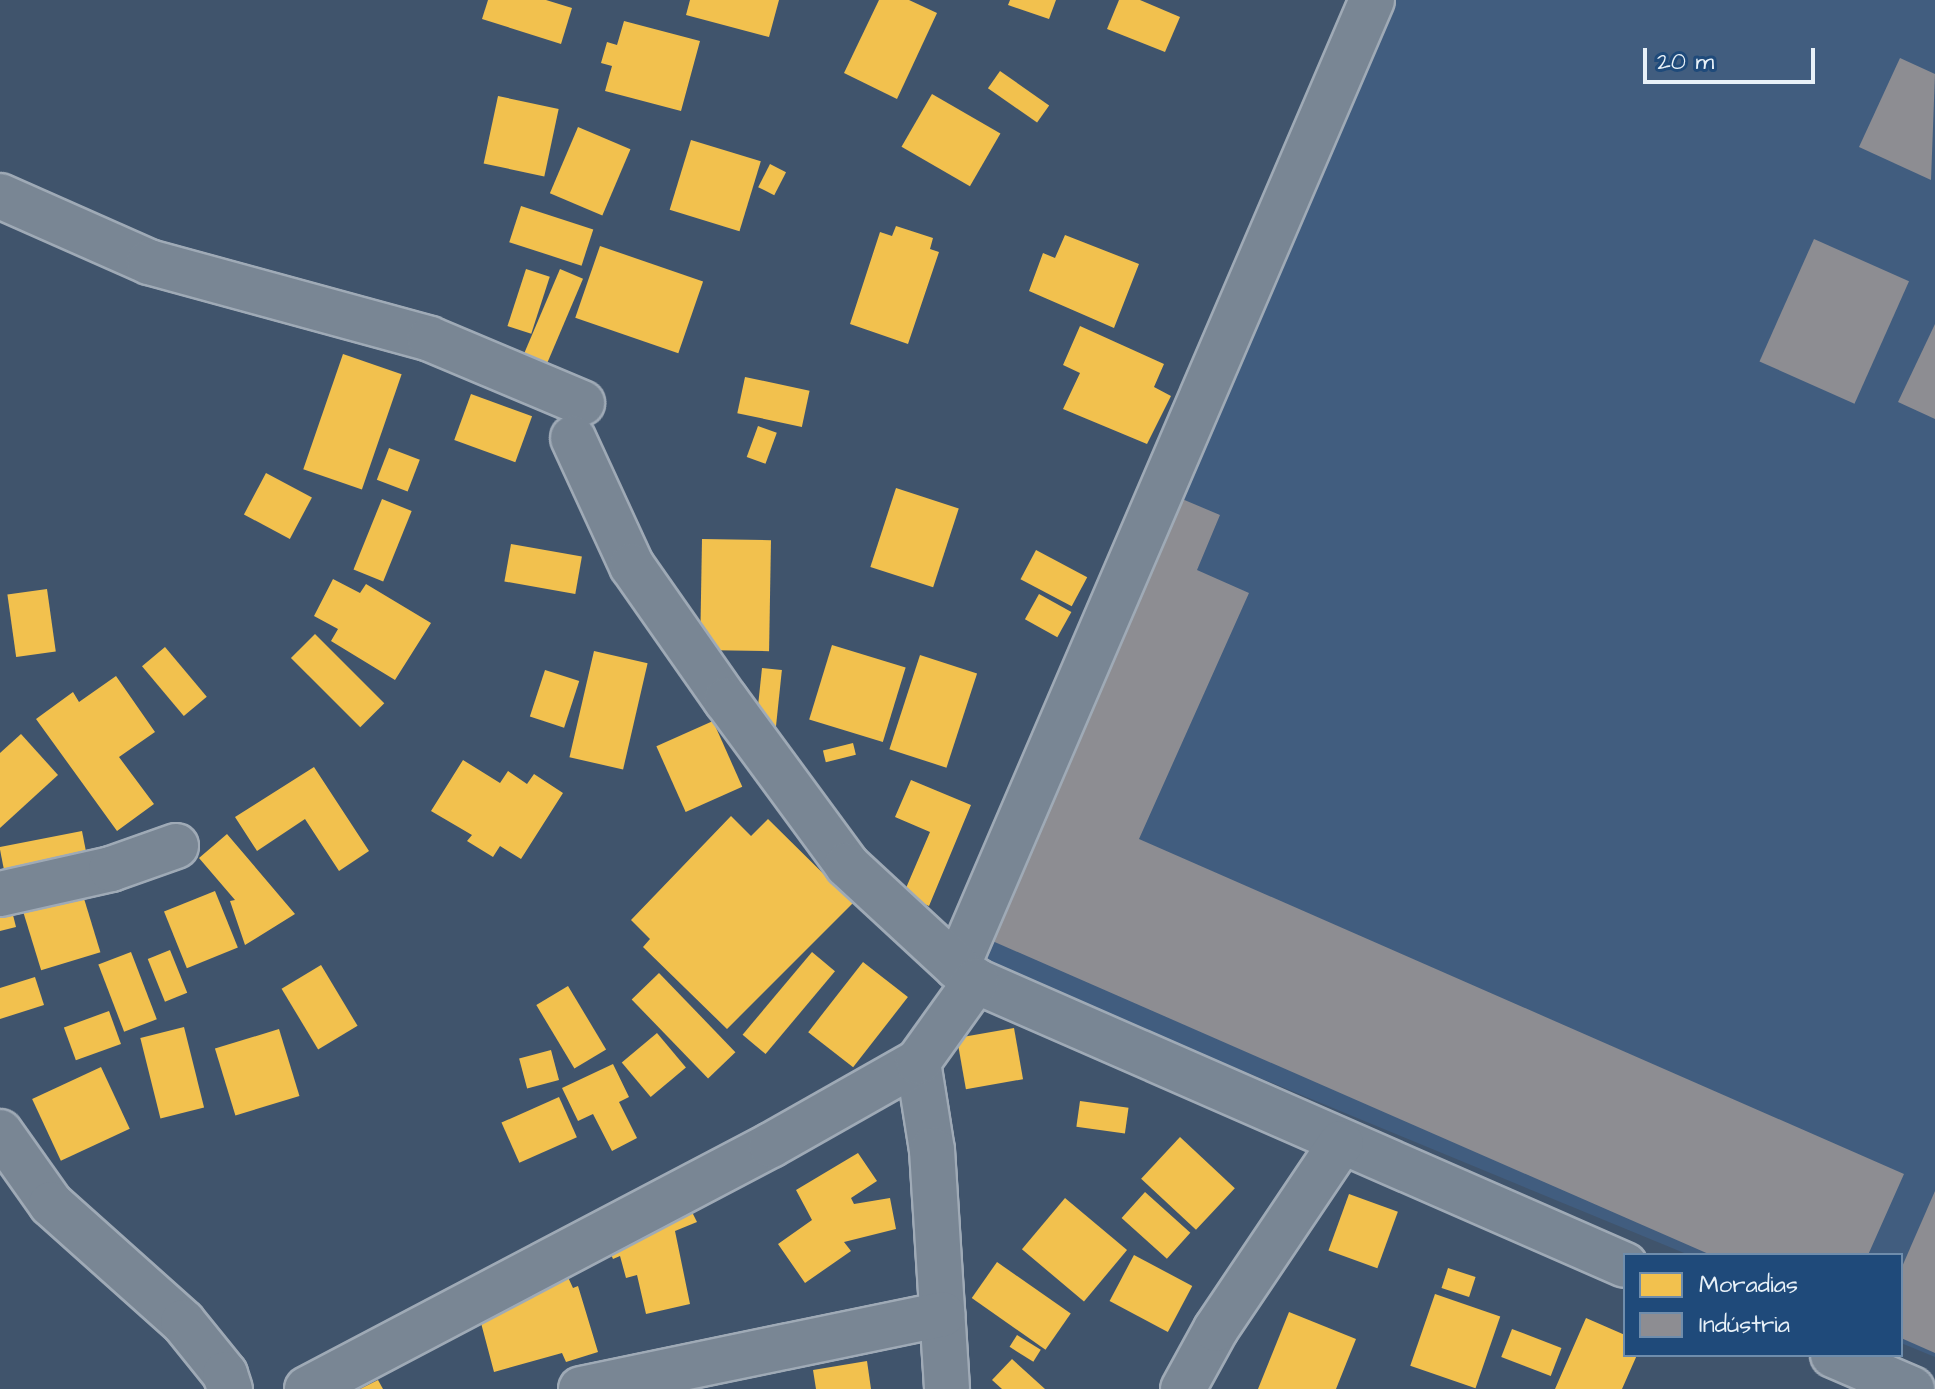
<!DOCTYPE html>
<meta charset="utf-8">
<style>
body{margin:0}
#map{position:relative;width:1935px;height:1389px;overflow:hidden;background:#40546c;font-family:"Architects Daughter",sans-serif}
div>[style]{position:absolute}
.built>*{inset:0;background:#415d7f}
.homes>*{inset:0;background:#f2c14e;transform-origin:0 0}
.industry>*{inset:0;background:#8d8d92;transform-origin:0 0}
.roads{filter:drop-shadow(2px 0 #9faab6) drop-shadow(-2px 0 #9faab6) drop-shadow(0 2px #9faab6) drop-shadow(0 -2px #9faab6)}
.minor>*{height:44px;margin:-22px;padding:0 22px;transform-origin:22px;border-radius:22px;background:#798694}
span{translate:-50% -50%;white-space:nowrap;text-align:center;line-height:1.15;-webkit-text-stroke:8px #1f4a7a;paint-order:stroke}
.legend{position:absolute;left:1623px;top:1253px;width:280px;height:104px;box-sizing:border-box;background:#1f4a7a;border:2px solid #6f8dac;margin:0;padding:10px 14px;list-style:none;font-size:24px;color:#e8f1f8}
.legend li{display:flex;align-items:center;gap:16px;height:40px}
.legend b{width:40px;border:2px solid #6f8dac}
.scale{position:absolute;left:1643px;top:48px;width:172px;height:36px;box-sizing:border-box;border:4px solid #e8f1f8;border-top:0;padding-left:10px;font-size:24px;line-height:28px;white-space:nowrap;color:#e8f1f8;-webkit-text-stroke:6px #1f4a7a;paint-order:stroke}
</style>
<div id="map">
<div class="built">
<div style="clip-path:polygon(1361px 0,1935px 0,1935px 1357px,1901px 1343px,1901px 1255px,1689px 1255px,945px 948px)"></div>
</div>
<div class="homes">
<div style="clip-path:polygon(488px 0,546px 0,572px 8px,561px 44px,482px 19px)"></div>
<div style="clip-path:polygon(690px 0,779px 0,769px 37px,686px 15px)"></div>
<div style="clip-path:polygon(879px 0,909px 0,937px 13px,897px 99px,844px 73px)"></div>
<div style="clip-path:polygon(1010px 0,1056px 0,1049px 19px,1008px 5px)"></div>
<div style="clip-path:polygon(1119px 0,1140px 0,1180px 17px,1165px 52px,1107px 29px)"></div>
<div style="clip-path:polygon(624px 21px,700px 41px,681px 111px,605px 91px,612px 66px,601px 63px,607px 42px,617px 45px)"></div>
<div style="left:1000px;top:71px;width:60px;height:21px;rotate:35deg"></div>
<div style="left:932px;top:94px;width:79px;height:61px;rotate:30deg"></div>
<div style="left:498px;top:96px;width:62px;height:69px;rotate:12deg"></div>
<div style="left:578px;top:127px;width:57px;height:72px;rotate:23deg"></div>
<div style="left:691px;top:140px;width:73px;height:73px;rotate:17deg"></div>
<div style="left:770px;top:164px;width:18px;height:26px;rotate:27deg"></div>
<div style="left:521px;top:206px;width:76px;height:38px;rotate:18deg"></div>
<div style="clip-path:polygon(896px 226px,933px 238px,930px 249px,939px 252px,908px 344px,850px 324px,880px 232px,892px 236px)"></div>
<div style="clip-path:polygon(1065px 235px,1139px 264px,1114px 328px,1029px 291px,1043px 253px,1055px 258px)"></div>
<div style="left:600px;top:246px;width:109px;height:76px;rotate:19deg"></div>
<div style="left:526px;top:269px;width:25px;height:60px;rotate:18deg"></div>
<div style="left:560px;top:269px;width:25px;height:100px;rotate:23deg"></div>
<div style="clip-path:polygon(1080px 326px,1164px 364px,1154px 387px,1171px 396px,1147px 444px,1063px 409px,1080px 373px,1063px 365px)"></div>
<div style="left:343px;top:354px;width:62px;height:122px;rotate:19deg"></div>
<div style="left:745px;top:377px;width:66px;height:37px;rotate:12deg"></div>
<div style="left:471px;top:394px;width:65px;height:49px;rotate:20deg"></div>
<div style="left:758px;top:426px;width:20px;height:33px;rotate:20deg"></div>
<div style="left:389px;top:448px;width:33px;height:34px;rotate:21deg"></div>
<div style="left:266px;top:473px;width:52px;height:47px;rotate:28deg"></div>
<div style="left:896px;top:488px;width:66px;height:83px;rotate:18deg"></div>
<div style="left:382px;top:499px;width:32px;height:76px;rotate:22deg"></div>
<div style="left:702px;top:539px;width:69px;height:111px;rotate:1deg"></div>
<div style="left:511px;top:544px;width:72px;height:38px;rotate:10deg"></div>
<div style="left:1036px;top:550px;width:58px;height:33px;rotate:28deg"></div>
<div style="clip-path:polygon(333px 579px,360px 593px,366px 584px,431px 623px,395px 680px,331px 641px,338px 629px,314px 616px)"></div>
<div style="left:47px;top:589px;width:63px;height:40px;rotate:82deg"></div>
<div style="left:1039px;top:594px;width:37px;height:29px;rotate:29deg"></div>
<div style="left:315px;top:634px;width:98px;height:34px;rotate:45deg"></div>
<div style="left:832px;top:645px;width:77px;height:78px;rotate:17deg"></div>
<div style="left:165px;top:647px;width:65px;height:30px;rotate:50deg"></div>
<div style="left:594px;top:651px;width:55px;height:109px;rotate:13deg"></div>
<div style="left:920px;top:655px;width:60px;height:99px;rotate:18deg"></div>
<div style="left:762px;top:668px;width:20px;height:61px;rotate:6deg"></div>
<div style="left:545px;top:670px;width:36px;height:49px;rotate:18deg"></div>
<div style="clip-path:polygon(116px 676px,155px 732px,119px 757px,154px 804px,117px 831px,36px 719px,73px 692px,79px 702px)"></div>
<div style="left:713px;top:721px;width:72px;height:62px;rotate:66deg"></div>
<div style="clip-path:polygon(21px 734px,58px 775px,0 828px,0 753px)"></div>
<div style="left:853px;top:743px;width:12px;height:31px;rotate:76deg"></div>
<div style="clip-path:polygon(463px 760px,500px 783px,508px 771px,527px 784px,534px 774px,563px 793px,521px 859px,500px 846px,493px 857px,467px 841px,472px 835px,431px 811px)"></div>
<div style="clip-path:polygon(314px 767px,369px 851px,339px 871px,305px 819px,257px 851px,235px 817px)"></div>
<div style="clip-path:polygon(911px 780px,971px 805px,929px 906px,903px 895px,930px 832px,895px 817px)"></div>
<div style="clip-path:polygon(731px 816px,751px 836px,768px 819px,853px 903px,727px 1029px,643px 947px,650px 939px,631px 920px)"></div>
<div style="left:82px;top:831px;width:37px;height:84px;rotate:79deg"></div>
<div style="clip-path:polygon(227px 834px,295px 914px,245px 945px,230px 901px,235px 900px,199px 858px)"></div>
<div style="left:215px;top:891px;width:61px;height:55px;rotate:68deg"></div>
<div style="left:82px;top:892px;width:63px;height:62px;rotate:73deg"></div>
<div style="clip-path:polygon(9px 899px,16px 927px,0 931px,0 901px)"></div>
<div style="left:170px;top:950px;width:46px;height:24px;rotate:68deg"></div>
<div style="left:131px;top:952px;width:72px;height:35px;rotate:69deg"></div>
<div style="left:812px;top:952px;width:30px;height:108px;rotate:40deg"></div>
<div style="left:863px;top:962px;width:57px;height:89px;rotate:38deg"></div>
<div style="left:321px;top:965px;width:71px;height:46px;rotate:59deg"></div>
<div style="left:659px;top:973px;width:110px;height:38px;rotate:46deg"></div>
<div style="clip-path:polygon(35px 977px,44px 1005px,0 1019px,0 988px)"></div>
<div style="left:568px;top:986px;width:74px;height:37px;rotate:59deg"></div>
<div style="left:109px;top:1011px;width:35px;height:48px;rotate:70deg"></div>
<div style="left:184px;top:1027px;width:83px;height:45px;rotate:76deg"></div>
<div style="left:1014px;top:1028px;width:52px;height:58px;rotate:80deg"></div>
<div style="left:279px;top:1029px;width:70px;height:67px;rotate:73deg"></div>
<div style="left:657px;top:1033px;width:45px;height:46px;rotate:50deg"></div>
<div style="left:551px;top:1050px;width:31px;height:33px;rotate:75deg"></div>
<div style="clip-path:polygon(613px 1064px,629px 1097px,619px 1102px,637px 1138px,612px 1151px,593px 1114px,578px 1121px,562px 1088px)"></div>
<div style="left:101px;top:1067px;width:68px;height:76px;rotate:65deg"></div>
<div style="left:559px;top:1097px;width:44px;height:63px;rotate:66deg"></div>
<div style="left:1080px;top:1101px;width:49px;height:26px;rotate:8deg"></div>
<div style="left:1180px;top:1137px;width:75px;height:57px;rotate:43deg"></div>
<div style="clip-path:polygon(858px 1153px,877px 1181px,851px 1198px,854px 1204px,890px 1198px,896px 1229px,844px 1242px,851px 1251px,805px 1283px,778px 1244px,812px 1220px,796px 1190px)"></div>
<div style="left:1145px;top:1192px;width:61px;height:35px;rotate:42deg"></div>
<div style="left:1349px;top:1194px;width:52px;height:60px;rotate:20deg"></div>
<div style="left:1065px;top:1198px;width:81px;height:67px;rotate:40deg"></div>
<div style="clip-path:polygon(687px 1202px,697px 1222px,675px 1231px,690px 1304px,646px 1314px,637px 1275px,626px 1278px,620px 1256px,613px 1259px,604px 1239px)"></div>
<div style="left:1134px;top:1255px;width:66px;height:52px;rotate:28deg"></div>
<div style="left:997px;top:1262px;width:90px;height:44px;rotate:35deg"></div>
<div style="left:1448px;top:1268px;width:29px;height:21px;rotate:18deg"></div>
<div style="clip-path:polygon(567px 1275px,573px 1288px,578px 1286px,598px 1352px,566px 1362px,562px 1353px,494px 1372px,481px 1323px)"></div>
<div style="left:1435px;top:1294px;width:69px;height:76px;rotate:19deg"></div>
<div style="clip-path:polygon(1289px 1312px,1356px 1339px,1336px 1389px,1258px 1389px)"></div>
<div style="clip-path:polygon(1586px 1318px,1625px 1335px,1625px 1355px,1637px 1355px,1622px 1389px,1555px 1389px)"></div>
<div style="left:1512px;top:1329px;width:53px;height:30px;rotate:21deg"></div>
<div style="left:1017px;top:1335px;width:28px;height:14px;rotate:32deg"></div>
<div style="clip-path:polygon(1012px 1359px,1045px 1389px,1002px 1389px,992px 1380px)"></div>
<div style="clip-path:polygon(867px 1361px,871px 1389px,816px 1389px,813px 1370px)"></div>
<div style="clip-path:polygon(378px 1380px,383px 1389px,360px 1389px)"></div>
</div>
<div class="industry">
<div style="clip-path:polygon(1900px 58px,1935px 74px,1931px 180px,1859px 147px)"></div>
<div style="left:1814px;top:239px;width:104px;height:134px;rotate:24deg"></div>
<div style="clip-path:polygon(1935px 324px,1935px 419px,1898px 402px)"></div>
<div style="clip-path:polygon(1175px 496px,1220px 515px,1197px 570px,1249px 593px,1139px 839px,1904px 1174px,1868px 1255px,1711px 1255px,981px 936px)"></div>
<div style="clip-path:polygon(1935px 1191px,1935px 1353px,1901px 1338px,1901px 1269px)"></div>
</div>
<div class="roads">
<div class="minor">
<div style="left:1372px;top:0;width:1052px;rotate:113.23deg"></div>
<div style="left:957px;top:967px;width:24px;rotate:36deg"></div>
<div style="left:976px;top:981px;width:708px;rotate:23.63deg"></div>
<div style="left:0;top:196px;width:163px;rotate:23.9deg"></div>
<div style="left:149px;top:262px;width:291px;rotate:15.3deg"></div>
<div style="left:430px;top:339px;width:165px;rotate:22.8deg"></div>
<div style="left:573px;top:438px;width:141px;rotate:65.3deg"></div>
<div style="left:632px;top:566px;width:164px;rotate:55deg"></div>
<div style="left:726px;top:700px;width:205px;rotate:53.7deg"></div>
<div style="left:847px;top:865px;width:150px;rotate:42.8deg"></div>
<div style="left:0;top:894px;width:114px;rotate:-12.7deg"></div>
<div style="left:111px;top:869px;width:69px;rotate:-19.5deg"></div>
<div style="left:918px;top:1062px;width:89px;rotate:81deg"></div>
<div style="left:932px;top:1150px;width:239px;rotate:86.4deg"></div>
<div style="left:0;top:1132px;width:88px;rotate:54.7deg"></div>
<div style="left:51px;top:1204px;width:177px;rotate:41.8deg"></div>
<div style="left:183px;top:1322px;width:67px;rotate:51.1deg"></div>
<div style="left:225px;top:1374px;width:16px;rotate:72deg"></div>
<div style="left:1833px;top:1355px;width:86px;rotate:23.3deg"></div>
<div style="left:307px;top:1389px;width:524px;rotate:-27.74deg"></div>
<div style="left:771px;top:1145px;width:169px;rotate:-29.5deg"></div>
<div style="left:918px;top:1062px;width:100px;rotate:-54.4deg"></div>
<div style="left:581px;top:1389px;width:369px;rotate:-11.7deg"></div>
<div style="left:1183px;top:1389px;width:68px;rotate:-61.2deg"></div>
<div style="left:1216px;top:1329px;width:224px;rotate:-56.1deg"></div>
</div>
</div>
<ul class="legend">
<li><b style="height:22px;background:#f2c14e"></b>Moradias</li>
<li><b style="height:22px;background:#8d8d92"></b>Indústria</li>
</ul>
<div class="scale">20 m</div>
</div>
